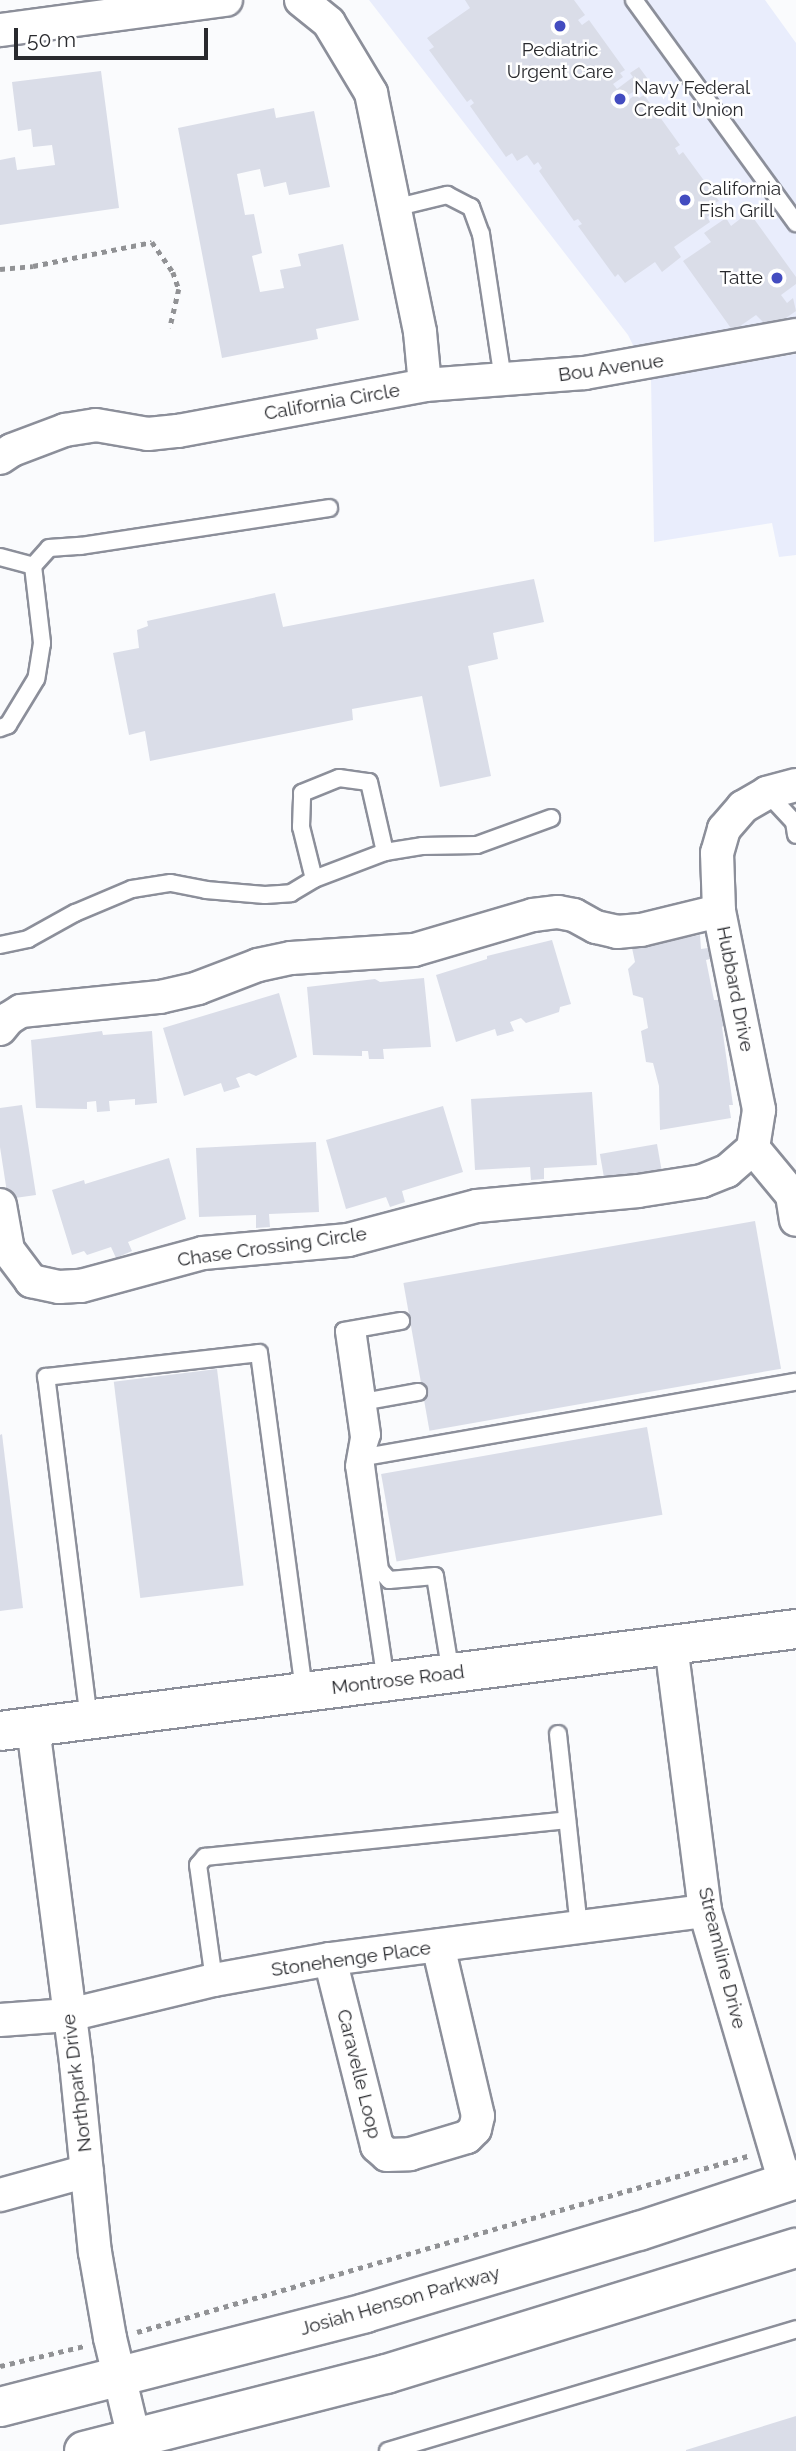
<!DOCTYPE html>
<style>
body{margin:0}
#map{position:relative;width:796px;height:2451px;overflow:hidden;background:#fafbfd;font-family:Raleway,sans-serif}
div>[style]{position:absolute}
.built>*{inset:0;background:#e9edfc}
.building>*{inset:0;background:#dadde8;transform-origin:0 0}
.path>*{height:4.5px;margin-top:-2.25px;transform-origin:0;background:repeating-linear-gradient(90deg,#919295 0 5px,transparent 0 10px)}
.roads{filter:drop-shadow(2px 0 #8c8f9a) drop-shadow(-2px 0 #8c8f9a) drop-shadow(0 2px #8c8f9a) drop-shadow(0 -2px #8c8f9a)}
.lane>*{height:16px;margin:-8px;padding:0 8px;transform-origin:8px;border-radius:8px;background:#fff}
.street>*{height:32px;margin:-16px;padding:0 16px;transform-origin:16px;border-radius:16px;background:#fff}
.secondary>*{height:38px;margin:-19px;padding:0 19px;transform-origin:19px;border-radius:19px;background:#fff}
.primary>*{height:38px;margin:-19px;padding:0 19px;transform-origin:19px;border-radius:19px;background:#fff}
.dots>*{width:19px;height:19px;translate:-50% -50%;box-sizing:border-box;border:4px solid #fff;border-radius:50%}
span{translate:-50% -50%;white-space:nowrap;text-align:center;line-height:1.15;-webkit-text-stroke:5px #fff;paint-order:stroke}
.poi-label{font-size:19px;color:#292a2e}
.left{translate:0 -50%;text-align:left}
.right{translate:-100% -50%;text-align:right}
.street-label{font-size:19px;color:#292a2e}
.scale{position:absolute;left:14px;top:28px;width:194px;height:32px;box-sizing:border-box;border:4px solid #292a2e;border-top:0;padding-left:9px;font-size:21px;line-height:24px;white-space:nowrap;color:#292a2e;-webkit-text-stroke:5px #fff;paint-order:stroke}
</style>
<div id="map">
<div class="built">
<div style="clip-path:polygon(369px 0,765px 0,796px 43px,796px 327px,636px 351px,628px 335px)"></div>
<div style="clip-path:polygon(796px 354px,796px 555px,779px 557px,772px 523px,654px 542px,651px 379px)"></div>
</div>
<div class="building">
<div style="clip-path:polygon(465px 0,574px 0,585px 15px,578px 20px,582px 25px,589px 20px,625px 70px,620px 73px,623px 77px,613px 84px,617px 89px,633px 77px,630px 73px,639px 67px,650px 82px,623px 98px,626px 102px,636px 94px,639px 98px,644px 95px,680px 145px,675px 148px,679px 155px,683px 152px,719px 201px,715px 203px,719px 209px,707px 217px,710px 222px,674px 247px,681px 257px,662px 272px,655px 262px,625px 283px,618px 274px,615px 277px,578px 226px,582px 224px,578px 219px,574px 221px,539px 171px,542px 168px,538px 162px,534px 165px,527px 155px,517px 161px,512px 153px,506px 157px,470px 106px,474px 103px,471px 99px,467px 102px,429px 50px,434px 47px,427px 38px,470px 8px)"></div>
<div style="clip-path:polygon(101px 71px,119px 208px,0 225px,0 160px,15px 157px,17px 170px,55px 165px,52px 145px,33px 147px,31px 129px,18px 131px,12px 82px)"></div>
<div style="clip-path:polygon(274px 108px,276px 118px,314px 111px,330px 187px,289px 195px,286px 182px,264px 187px,260px 169px,237px 174px,245px 215px,254px 214px,262px 253px,252px 256px,260px 292px,284px 288px,280px 270px,301px 266px,298px 254px,343px 244px,359px 320px,316px 329px,318px 339px,222px 358px,178px 128px)"></div>
<div style="clip-path:polygon(749px 212px,796px 277px,796px 284px,781px 295px,787px 303px,793px 298px,796px 311px,776px 325px,774px 322px,767px 326px,756px 315px,733px 331px,683px 261px,711px 242px,704px 233px,726px 218px,731px 226px)"></div>
<div style="clip-path:polygon(534px 579px,544px 622px,493px 633px,498px 659px,468px 666px,491px 776px,440px 787px,422px 696px,352px 709px,353px 720px,150px 761px,145px 731px,129px 735px,113px 653px,139px 648px,137px 630px,148px 626px,147px 621px,275px 593px,283px 627px)"></div>
<div style="clip-path:polygon(700px 935px,701px 949px,708px 948px,710px 959px,706px 960px,714px 1000px,721px 1000px,725px 1024px,722px 1027px,733px 1105px,729px 1105px,731px 1118px,660px 1130px,659px 1086px,653px 1063px,646px 1062px,641px 1031px,648px 1028px,643px 998px,633px 995px,628px 969px,635px 962px,632px 948px)"></div>
<div style="clip-path:polygon(552px 940px,571px 1004px,560px 1007px,559px 1012px,526px 1023px,521px 1018px,510px 1022px,514px 1031px,497px 1036px,495px 1029px,456px 1042px,436px 975px,487px 959px,487px 956px)"></div>
<div style="clip-path:polygon(424px 978px,431px 1047px,383px 1049px,384px 1059px,369px 1059px,368px 1051px,362px 1051px,362px 1056px,313px 1055px,307px 987px,375px 979px,380px 982px)"></div>
<div style="clip-path:polygon(279px 993px,297px 1057px,256px 1076px,249px 1073px,236px 1078px,240px 1087px,224px 1092px,221px 1083px,184px 1096px,163px 1028px)"></div>
<div style="clip-path:polygon(102px 1031px,103px 1035px,152px 1031px,157px 1103px,135px 1105px,135px 1099px,109px 1101px,110px 1111px,97px 1112px,96px 1101px,87px 1102px,87px 1109px,36px 1108px,31px 1040px)"></div>
<div style="clip-path:polygon(592px 1092px,597px 1165px,544px 1168px,544px 1179px,531px 1180px,530px 1167px,475px 1170px,471px 1099px)"></div>
<div style="clip-path:polygon(22px 1105px,36px 1195px,8px 1199px,0 1147px,0 1108px)"></div>
<div style="clip-path:polygon(443px 1106px,463px 1172px,402px 1191px,405px 1202px,390px 1207px,386px 1197px,346px 1209px,326px 1140px)"></div>
<div style="clip-path:polygon(316px 1142px,319px 1212px,269px 1214px,270px 1227px,256px 1228px,256px 1215px,199px 1217px,196px 1148px)"></div>
<div style="left:657px;top:1144px;width:27px;height:58px;rotate:80deg"></div>
<div style="clip-path:polygon(169px 1158px,186px 1219px,128px 1242px,132px 1251px,116px 1258px,111px 1247px,87px 1255px,84px 1251px,72px 1255px,52px 1190px,84px 1180px,85px 1184px)"></div>
<div style="left:755px;top:1221px;width:150px;height:357px;rotate:80deg"></div>
<div style="left:217px;top:1369px;width:218px;height:104px;rotate:83deg"></div>
<div style="left:647px;top:1427px;width:89px;height:270px;rotate:80deg"></div>
<div style="clip-path:polygon(2px 1434px,23px 1608px,0 1611px,0 1435px)"></div>
<div style="clip-path:polygon(796px 2416px,796px 2451px,686px 2451px,686px 2450px)"></div>
</div>
<div class="path">
<div style="left:0;top:269px;width:33px;rotate:-5deg"></div>
<div style="left:33px;top:266px;width:121px;rotate:-11.4deg"></div>
<div style="left:152px;top:242px;width:37px;rotate:55deg"></div>
<div style="left:173px;top:272px;width:18px;rotate:71deg"></div>
<div style="left:179px;top:289px;width:40px;rotate:103deg"></div>
<div style="left:137px;top:2332px;width:639px;rotate:-16.08deg"></div>
<div style="left:0;top:2366px;width:86px;rotate:-13.4deg"></div>
</div>
<div class="roads">
<div class="lane">
<div style="left:634px;top:0;width:276px;rotate:54deg"></div>
<div style="left:394px;top:208px;width:55px;rotate:-13.8deg"></div>
<div style="left:447px;top:195px;width:27px;rotate:27deg"></div>
<div style="left:471px;top:207px;width:29px;rotate:70deg"></div>
<div style="left:481px;top:234px;width:147px;rotate:81.4deg"></div>
<div style="left:0;top:557px;width:34px;rotate:15deg"></div>
<div style="left:33px;top:566px;width:78px;rotate:83.3deg"></div>
<div style="left:42px;top:643px;width:36px;rotate:99deg"></div>
<div style="left:36px;top:679px;width:54px;rotate:121.3deg"></div>
<div style="left:8px;top:725px;width:9px;rotate:159deg"></div>
<div style="left:33px;top:566px;width:24px;rotate:-48deg"></div>
<div style="left:49px;top:548px;width:32px;rotate:-4deg"></div>
<div style="left:81px;top:546px;width:251px;rotate:-8.7deg"></div>
<div style="left:767px;top:793px;width:40px;rotate:47deg"></div>
<div style="left:794px;top:822px;width:13px;rotate:81deg"></div>
<div style="left:314px;top:879px;width:54px;rotate:-104deg"></div>
<div style="left:301px;top:827px;width:34px;rotate:-88deg"></div>
<div style="left:302px;top:793px;width:40px;rotate:-22deg"></div>
<div style="left:339px;top:778px;width:30px;rotate:8deg"></div>
<div style="left:369px;top:782px;width:72px;rotate:77.1deg"></div>
<div style="left:0;top:945px;width:29px;rotate:-12deg"></div>
<div style="left:28px;top:939px;width:54px;rotate:-29deg"></div>
<div style="left:75px;top:913px;width:62px;rotate:-22.8deg"></div>
<div style="left:132px;top:889px;width:39px;rotate:-9deg"></div>
<div style="left:171px;top:883px;width:36px;rotate:11deg"></div>
<div style="left:206px;top:890px;width:59px;rotate:4.8deg"></div>
<div style="left:265px;top:895px;width:26px;rotate:-4deg"></div>
<div style="left:291px;top:893px;width:27px;rotate:-31deg"></div>
<div style="left:314px;top:879px;width:76px;rotate:-20.8deg"></div>
<div style="left:385px;top:852px;width:37px;rotate:-9deg"></div>
<div style="left:422px;top:846px;width:55px;rotate:-1deg"></div>
<div style="left:477px;top:845px;width:79px;rotate:-20deg"></div>
<div style="left:357px;top:1329px;width:107px;rotate:81.9deg"></div>
<div style="left:372px;top:1435px;width:23px;rotate:108deg"></div>
<div style="left:368px;top:1401px;width:51px;rotate:-10.2deg"></div>
<div style="left:451px;top:1674px;width:99px;rotate:-99.3deg"></div>
<div style="left:435px;top:1576px;width:46px;rotate:175deg"></div>
<div style="left:389px;top:1580px;width:13px;rotate:-132deg"></div>
<div style="left:380px;top:1570px;width:114px;rotate:-97.6deg"></div>
<div style="left:365px;top:1457px;width:437px;rotate:-9.9deg"></div>
<div style="left:386px;top:1682px;width:218px;rotate:-98.4deg"></div>
<div style="left:354px;top:1466px;width:29px;rotate:-80deg"></div>
<div style="left:359px;top:1437px;width:107px;rotate:-98.1deg"></div>
<div style="left:344px;top:1331px;width:58px;rotate:-10deg"></div>
<div style="left:89px;top:1720px;width:346px;rotate:-97.1deg"></div>
<div style="left:46px;top:1377px;width:214px;rotate:-6.4deg"></div>
<div style="left:259px;top:1353px;width:342px;rotate:82.4deg"></div>
<div style="left:558px;top:1734px;width:195px;rotate:83.8deg"></div>
<div style="left:214px;top:1980px;width:116px;rotate:-97.9deg"></div>
<div style="left:198px;top:1865px;width:11px;rotate:-49deg"></div>
<div style="left:205px;top:1857px;width:364px;rotate:-5.8deg"></div>
<div style="left:388px;top:2451px;width:426px;rotate:-16.6deg"></div>
</div>
<div class="street">
<div style="left:301px;top:0;width:36px;rotate:39deg"></div>
<div style="left:329px;top:23px;width:82px;rotate:59deg"></div>
<div style="left:371px;top:93px;width:244px;rotate:78.4deg"></div>
<div style="left:420px;top:332px;width:53px;rotate:84.6deg"></div>
<div style="left:0;top:30px;width:228px;rotate:-7.6deg"></div>
<div style="left:0;top:458px;width:14px;rotate:-34deg"></div>
<div style="left:12px;top:450px;width:57px;rotate:-20.7deg"></div>
<div style="left:65px;top:430px;width:31px;rotate:-9deg"></div>
<div style="left:96px;top:425px;width:53px;rotate:9.8deg"></div>
<div style="left:148px;top:434px;width:30px;rotate:-6deg"></div>
<div style="left:178px;top:431px;width:251px;rotate:-10.5deg"></div>
<div style="left:425px;top:385px;width:160px;rotate:-4.3deg"></div>
<div style="left:585px;top:373px;width:214px;rotate:-10.2deg"></div>
<div style="left:796px;top:785px;width:30px;rotate:165deg"></div>
<div style="left:767px;top:793px;width:28px;rotate:150deg"></div>
<div style="left:743px;top:807px;width:29px;rotate:131deg"></div>
<div style="left:724px;top:829px;width:25px;rotate:106deg"></div>
<div style="left:717px;top:853px;width:58px;rotate:88deg"></div>
<div style="left:719px;top:911px;width:203px;rotate:78.6deg"></div>
<div style="left:759px;top:1110px;width:38px;rotate:99deg"></div>
<div style="left:753px;top:1148px;width:61px;rotate:50.3deg"></div>
<div style="left:792px;top:1195px;width:25px;rotate:81deg"></div>
<div style="left:0;top:1029px;width:13px;rotate:-51deg"></div>
<div style="left:8px;top:1019px;width:15px;rotate:-32deg"></div>
<div style="left:21px;top:1011px;width:140px;rotate:-5.8deg"></div>
<div style="left:160px;top:997px;width:39px;rotate:-13deg"></div>
<div style="left:198px;top:988px;width:64px;rotate:-21deg"></div>
<div style="left:258px;top:965px;width:34px;rotate:-12deg"></div>
<div style="left:291px;top:958px;width:123px;rotate:-3.7deg"></div>
<div style="left:414px;top:950px;width:124px;rotate:-16.4deg"></div>
<div style="left:533px;top:915px;width:25px;rotate:-7deg"></div>
<div style="left:558px;top:912px;width:16px;rotate:11deg"></div>
<div style="left:574px;top:915px;width:25px;rotate:29deg"></div>
<div style="left:596px;top:927px;width:22px;rotate:13deg"></div>
<div style="left:617px;top:932px;width:24px;rotate:-5deg"></div>
<div style="left:641px;top:930px;width:80px;rotate:-13.7deg"></div>
<div style="left:0;top:1205px;width:46px;rotate:79.9deg"></div>
<div style="left:8px;top:1250px;width:39px;rotate:53deg"></div>
<div style="left:31px;top:1281px;width:29px;rotate:12deg"></div>
<div style="left:59px;top:1287px;width:22px;rotate:-3deg"></div>
<div style="left:81px;top:1286px;width:126px;rotate:-15.1deg"></div>
<div style="left:203px;top:1253px;width:146px;rotate:-5.1deg"></div>
<div style="left:348px;top:1240px;width:133px;rotate:-14.8deg"></div>
<div style="left:477px;top:1206px;width:162px;rotate:-5.3deg"></div>
<div style="left:638px;top:1191px;width:65px;rotate:-8.9deg"></div>
<div style="left:702px;top:1181px;width:27px;rotate:-22deg"></div>
<div style="left:727px;top:1171px;width:35px;rotate:-41deg"></div>
<div style="left:671px;top:1645px;width:268px;rotate:82.7deg"></div>
<div style="left:705px;top:1911px;width:284px;rotate:73.6deg"></div>
<div style="left:33px;top:1727px;width:339px;rotate:82.7deg"></div>
<div style="left:76px;top:2063px;width:190px;rotate:84.3deg"></div>
<div style="left:95px;top:2252px;width:87px;rotate:80.1deg"></div>
<div style="left:110px;top:2338px;width:103px;rotate:76.5deg"></div>
<div style="left:330px;top:1959px;width:193px;rotate:75.9deg"></div>
<div style="left:377px;top:2146px;width:13px;rotate:42deg"></div>
<div style="left:387px;top:2155px;width:23px;rotate:-2deg"></div>
<div style="left:410px;top:2154px;width:59px;rotate:-16.6deg"></div>
<div style="left:467px;top:2137px;width:11px;rotate:-45deg"></div>
<div style="left:475px;top:2129px;width:13px;rotate:-77deg"></div>
<div style="left:478px;top:2116px;width:175px;rotate:-103.2deg"></div>
<div style="left:0;top:2020px;width:69px;rotate:-4.1deg"></div>
<div style="left:69px;top:2015px;width:149px;rotate:-13.6deg"></div>
<div style="left:214px;top:1980px;width:118px;rotate:-10.3deg"></div>
<div style="left:330px;top:1959px;width:378px;rotate:-7.3deg"></div>
<div style="left:0;top:2195px;width:90px;rotate:-15.4deg"></div>
</div>
<div class="secondary">
<div style="left:0;top:1731px;width:803px;rotate:-7.3deg"></div>
</div>
<div class="primary">
<div style="left:0;top:2407px;width:377px;rotate:-14.4deg"></div>
<div style="left:365px;top:2313px;width:286px;rotate:-16.7deg"></div>
<div style="left:639px;top:2231px;width:165px;rotate:-18.3deg"></div>
<div style="left:84px;top:2451px;width:312px;rotate:-14.3deg"></div>
<div style="left:386px;top:2374px;width:429px;rotate:-17.1deg"></div>
</div>
</div>
<div class="dots">
<div style="left:560px;top:26px;background:#434cc0"></div>
<div style="left:620px;top:99px;background:#434cc0"></div>
<div style="left:685px;top:200px;background:#434cc0"></div>
<div style="left:777px;top:278px;background:#434cc0"></div>
</div>
<div class="poi-label">
<span style="left:560px;top:61px">Pediatric<br>Urgent Care</span>
<span class="left" style="left:634px;top:99px">Navy Federal<br>Credit Union</span>
<span class="left" style="left:699px;top:200px">California<br>Fish Grill</span>
<span class="right" style="left:763px;top:278px">Tatte</span>
</div>
<div class="street-label">
<span style="left:611px;top:368px;rotate:-8deg">Bou Avenue</span>
<span style="left:332px;top:402px;rotate:-10deg">California Circle</span>
<span style="left:735px;top:989px;rotate:79deg">Hubbard Drive</span>
<span style="left:272px;top:1247px;rotate:-8deg">Chase Crossing Circle</span>
<span style="left:398px;top:1680px;rotate:-7deg">Montrose Road</span>
<span style="left:722px;top:1958px;rotate:76deg">Streamline Drive</span>
<span style="left:351px;top:1959px;rotate:-8deg">Stonehenge Place</span>
<span style="left:359px;top:2074px;rotate:76deg">Caravelle Loop</span>
<span style="left:77px;top:2083px;rotate:-97deg">Northpark Drive</span>
<span style="left:400px;top:2301px;rotate:-16deg">Josiah Henson Parkway</span>
</div>
<div class="scale">50 m</div>
</div>
